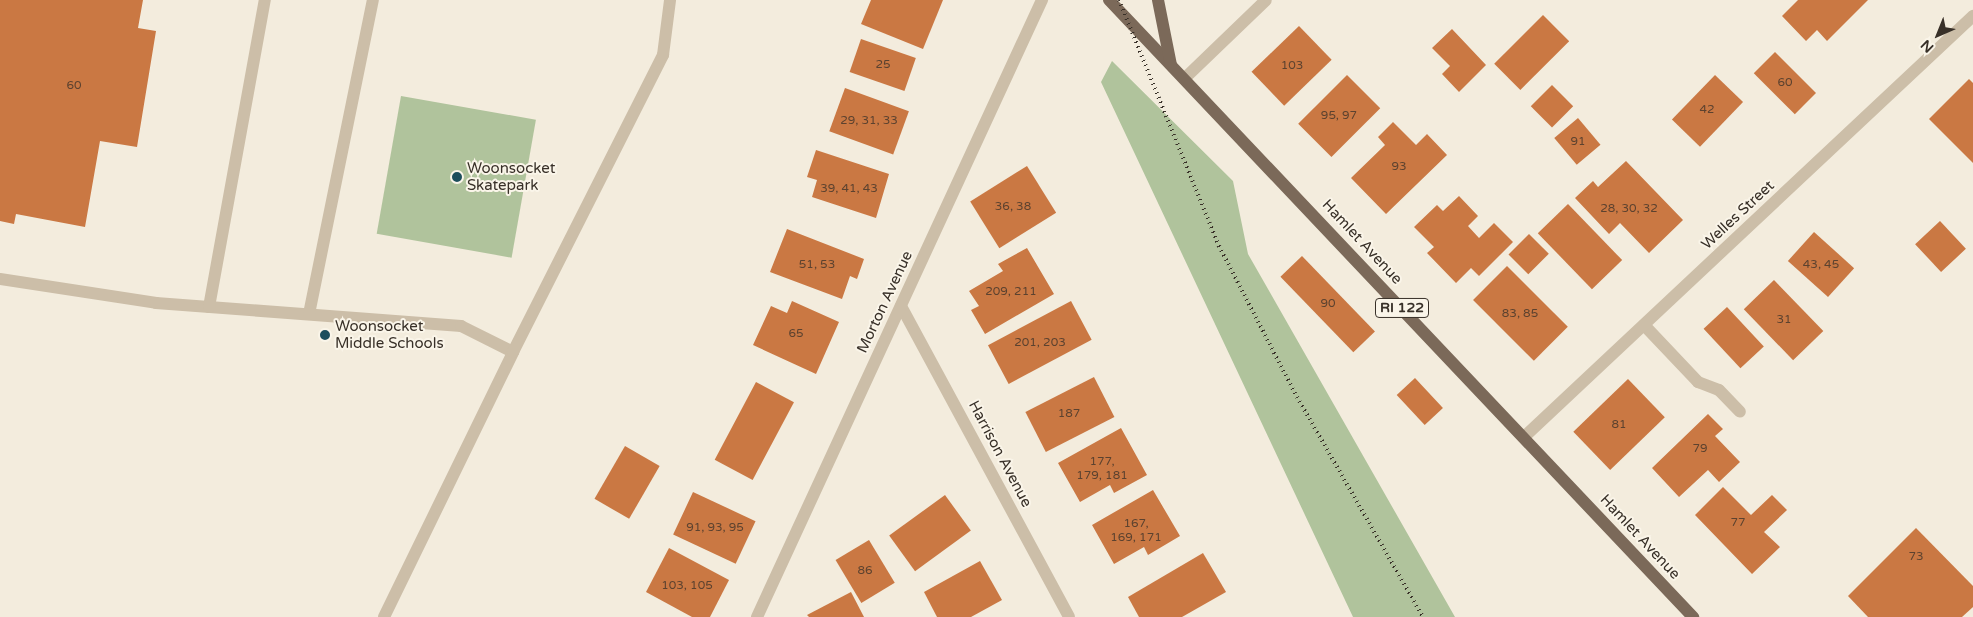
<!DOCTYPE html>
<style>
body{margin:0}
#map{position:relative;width:1973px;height:617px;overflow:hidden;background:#f3ecdd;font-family:"Varela Round",sans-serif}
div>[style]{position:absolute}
.green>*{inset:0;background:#b0c39c;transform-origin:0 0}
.building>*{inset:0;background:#ca7843;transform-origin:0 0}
.service>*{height:12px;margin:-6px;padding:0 6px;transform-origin:6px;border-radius:6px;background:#ccbea8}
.minor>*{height:12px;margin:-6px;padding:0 6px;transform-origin:6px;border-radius:6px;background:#ccbea8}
.primary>*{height:12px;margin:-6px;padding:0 6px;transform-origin:6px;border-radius:6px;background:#7b6959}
.rail>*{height:4px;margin-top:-2px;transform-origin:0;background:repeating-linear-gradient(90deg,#383028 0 1px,transparent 0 5px)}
.dots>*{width:14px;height:14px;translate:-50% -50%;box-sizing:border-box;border:2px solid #faf5e9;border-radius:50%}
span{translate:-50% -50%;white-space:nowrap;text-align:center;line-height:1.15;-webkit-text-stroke:4px #faf5e9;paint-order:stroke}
.number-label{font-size:12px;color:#5c422f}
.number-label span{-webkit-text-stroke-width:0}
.shield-label span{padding:1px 4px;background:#faf5e9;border:1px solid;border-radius:4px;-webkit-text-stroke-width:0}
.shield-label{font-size:14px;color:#383028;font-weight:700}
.poi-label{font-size:15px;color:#383028}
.left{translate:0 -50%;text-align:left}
.street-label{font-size:15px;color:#383028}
.north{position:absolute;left:1913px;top:10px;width:50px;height:50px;-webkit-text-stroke:4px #faf5e9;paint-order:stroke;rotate:224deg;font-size:14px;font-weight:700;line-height:20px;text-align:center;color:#383028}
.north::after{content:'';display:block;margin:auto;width:18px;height:22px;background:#383028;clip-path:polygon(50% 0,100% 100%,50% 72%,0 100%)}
</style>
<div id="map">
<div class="green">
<div style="clip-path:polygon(1112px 61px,1233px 181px,1248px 254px,1455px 617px,1353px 617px,1101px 82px)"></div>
<div style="left:401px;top:96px;width:137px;height:140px;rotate:10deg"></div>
</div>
<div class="building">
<div style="clip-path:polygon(0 0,143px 0,138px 28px,156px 31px,137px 147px,100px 141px,85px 227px,16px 214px,14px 224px,0 221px)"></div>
<div style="clip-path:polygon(871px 0,943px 0,923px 49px,861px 24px)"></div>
<div style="clip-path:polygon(1798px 0,1868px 0,1827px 41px,1817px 30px,1806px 41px,1782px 16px)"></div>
<div style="left:1543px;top:15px;width:37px;height:69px;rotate:45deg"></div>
<div style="left:1299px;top:26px;width:47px;height:66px;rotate:46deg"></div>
<div style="clip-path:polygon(1452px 29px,1486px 65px,1459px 92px,1442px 74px,1450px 66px,1432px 48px)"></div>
<div style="left:861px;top:39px;width:58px;height:35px;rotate:19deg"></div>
<div style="left:1775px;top:52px;width:58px;height:30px;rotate:45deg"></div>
<div style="left:1347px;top:75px;width:47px;height:69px;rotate:45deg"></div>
<div style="left:1715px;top:75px;width:39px;height:62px;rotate:44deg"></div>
<div style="clip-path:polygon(1969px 79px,1973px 83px,1973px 163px,1929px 119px)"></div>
<div style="left:1552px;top:85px;width:30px;height:30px;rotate:45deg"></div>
<div style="left:845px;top:88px;width:68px;height:46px;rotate:20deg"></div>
<div style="left:1578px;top:118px;width:35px;height:31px;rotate:50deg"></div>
<div style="clip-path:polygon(1393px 122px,1416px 145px,1427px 134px,1447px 155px,1386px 214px,1351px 178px,1385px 145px,1378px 137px)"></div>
<div style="clip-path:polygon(816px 150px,889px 174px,876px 218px,812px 197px,817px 180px,807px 177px)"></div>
<div style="clip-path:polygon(1626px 161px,1683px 220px,1649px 253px,1620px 223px,1609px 234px,1575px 198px,1593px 181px,1598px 187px)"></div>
<div style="left:1027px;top:166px;width:55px;height:67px;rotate:58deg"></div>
<div style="clip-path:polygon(1459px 196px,1478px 216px,1468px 226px,1479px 238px,1494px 223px,1513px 242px,1479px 276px,1471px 268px,1456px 283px,1427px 253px,1434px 247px,1414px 227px,1437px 205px,1443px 211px)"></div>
<div style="left:1568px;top:204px;width:78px;height:42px;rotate:46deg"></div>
<div style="left:1940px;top:221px;width:38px;height:34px;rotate:47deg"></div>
<div style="clip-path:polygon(787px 229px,864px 259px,857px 279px,850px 276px,842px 299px,770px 272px)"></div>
<div style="left:1814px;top:232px;width:54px;height:39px;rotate:42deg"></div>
<div style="left:1529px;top:234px;width:28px;height:29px;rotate:45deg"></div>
<div style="clip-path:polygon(1027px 248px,1054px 294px,985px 334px,971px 310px,979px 306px,969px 291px,1003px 271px,998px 264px)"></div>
<div style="left:1302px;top:256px;width:105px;height:30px;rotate:46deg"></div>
<div style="left:1507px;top:266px;width:86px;height:48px;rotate:45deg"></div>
<div style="left:1774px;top:280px;width:71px;height:42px;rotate:46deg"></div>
<div style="clip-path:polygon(792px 301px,839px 322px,816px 374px,753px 345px,771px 306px,787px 313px)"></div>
<div style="left:1071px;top:301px;width:44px;height:94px;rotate:62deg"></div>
<div style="left:1727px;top:307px;width:54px;height:32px;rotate:47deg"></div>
<div style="left:1094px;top:377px;width:45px;height:77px;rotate:63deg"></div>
<div style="left:1415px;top:378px;width:41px;height:25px;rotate:47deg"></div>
<div style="left:1628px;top:379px;width:53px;height:76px;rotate:46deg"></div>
<div style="left:756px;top:382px;width:43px;height:88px;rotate:28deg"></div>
<div style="clip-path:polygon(1708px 414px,1723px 429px,1715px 436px,1740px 462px,1719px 482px,1708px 470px,1679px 497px,1652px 468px)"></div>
<div style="clip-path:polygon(1121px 428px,1147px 475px,1114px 493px,1110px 485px,1080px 502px,1058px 463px)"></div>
<div style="left:625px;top:446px;width:40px;height:61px;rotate:30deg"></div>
<div style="clip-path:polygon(1723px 487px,1751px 515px,1772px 495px,1787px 510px,1764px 532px,1780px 547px,1752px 574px,1695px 515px)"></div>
<div style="clip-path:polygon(1153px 490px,1180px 536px,1148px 555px,1144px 547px,1114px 564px,1092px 525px)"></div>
<div style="left:693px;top:492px;width:69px;height:47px;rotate:25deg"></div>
<div style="left:945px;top:495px;width:44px;height:69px;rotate:54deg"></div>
<div style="clip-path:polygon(1916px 528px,1973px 586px,1973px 607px,1962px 617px,1868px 617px,1848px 596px)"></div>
<div style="left:869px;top:540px;width:50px;height:39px;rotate:59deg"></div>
<div style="clip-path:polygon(669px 548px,729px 580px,710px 617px,692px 617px,646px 592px)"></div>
<div style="clip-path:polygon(1203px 553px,1226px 592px,1182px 617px,1139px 617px,1128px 597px)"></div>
<div style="clip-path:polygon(980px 561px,1002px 600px,971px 617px,937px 617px,924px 592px)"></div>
<div style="clip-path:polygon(851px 592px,864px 617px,809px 617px,807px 615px)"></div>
</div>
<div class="service">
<div style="left:0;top:279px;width:158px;rotate:8.7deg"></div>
<div style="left:156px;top:303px;width:306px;rotate:4.3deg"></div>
<div style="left:461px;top:326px;width:58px;rotate:26.6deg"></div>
<div style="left:209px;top:307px;width:312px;rotate:-79.7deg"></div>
<div style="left:309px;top:314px;width:320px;rotate:-78.5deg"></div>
<div style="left:1644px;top:325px;width:79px;rotate:46.5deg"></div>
<div style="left:1698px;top:382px;width:22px;rotate:21deg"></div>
<div style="left:1719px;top:390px;width:30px;rotate:46deg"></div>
<div style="left:384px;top:617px;width:295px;rotate:-64deg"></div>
<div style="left:513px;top:352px;width:333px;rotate:-63.2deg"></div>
<div style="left:663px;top:55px;width:55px;rotate:-82.7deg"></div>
</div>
<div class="minor">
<div style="left:1185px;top:78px;width:112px;rotate:-43.9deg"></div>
<div style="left:901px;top:306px;width:353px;rotate:61.6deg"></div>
<div style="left:1524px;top:437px;width:616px;rotate:-43.16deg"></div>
<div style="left:757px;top:617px;width:680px;rotate:-65.21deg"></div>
</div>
<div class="primary">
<div style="left:1109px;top:0;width:850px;rotate:46.57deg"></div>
<div style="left:1158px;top:0;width:66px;rotate:78.7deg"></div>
</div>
<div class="rail">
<div style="left:1119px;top:0;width:266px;rotate:67.9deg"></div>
<div style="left:1219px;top:246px;width:170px;rotate:62.7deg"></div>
<div style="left:1297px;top:397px;width:254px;rotate:60.2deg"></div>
</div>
<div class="dots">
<div style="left:457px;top:177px;background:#1c4e5c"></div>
<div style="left:325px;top:335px;background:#1c4e5c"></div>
</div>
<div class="number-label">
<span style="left:883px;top:65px">25</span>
<span style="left:1292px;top:66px">103</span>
<span style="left:1785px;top:83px">60</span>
<span style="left:74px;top:86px">60</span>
<span style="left:1707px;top:110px">42</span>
<span style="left:1339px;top:116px">95, 97</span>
<span style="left:869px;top:121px">29, 31, 33</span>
<span style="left:1578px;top:142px">91</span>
<span style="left:1399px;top:167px">93</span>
<span style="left:849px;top:189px">39, 41, 43</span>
<span style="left:1013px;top:207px">36, 38</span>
<span style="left:1629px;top:209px">28, 30, 32</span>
<span style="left:817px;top:265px">51, 53</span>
<span style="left:1821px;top:265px">43, 45</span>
<span style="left:1011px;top:292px">209, 211</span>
<span style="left:1328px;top:304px">90</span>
<span style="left:1520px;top:314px">83, 85</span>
<span style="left:1784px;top:320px">31</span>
<span style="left:796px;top:334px">65</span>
<span style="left:1040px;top:343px">201, 203</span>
<span style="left:1069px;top:414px">187</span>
<span style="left:1619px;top:425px">81</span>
<span style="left:1700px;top:449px">79</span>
<span style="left:1102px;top:469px">177,<br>179, 181</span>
<span style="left:1738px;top:523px">77</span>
<span style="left:1136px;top:531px">167,<br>169, 171</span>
<span style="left:715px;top:528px">91, 93, 95</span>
<span style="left:1916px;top:557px">73</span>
<span style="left:865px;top:571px">86</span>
<span style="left:687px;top:586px">103, 105</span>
</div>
<div class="shield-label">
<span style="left:1402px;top:308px">RI 122</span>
</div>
<div class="poi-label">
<span class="left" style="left:467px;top:177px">Woonsocket<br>Skatepark</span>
<span class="left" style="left:335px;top:335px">Woonsocket<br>Middle Schools</span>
</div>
<div class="street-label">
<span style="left:1738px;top:215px;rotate:-43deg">Welles Street</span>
<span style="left:1362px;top:242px;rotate:47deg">Hamlet Avenue</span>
<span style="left:885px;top:302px;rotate:-65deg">Morton Avenue</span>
<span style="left:1000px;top:454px;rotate:62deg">Harrison Avenue</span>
<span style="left:1640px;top:537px;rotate:47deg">Hamlet Avenue</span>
</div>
<div class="north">N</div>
</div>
